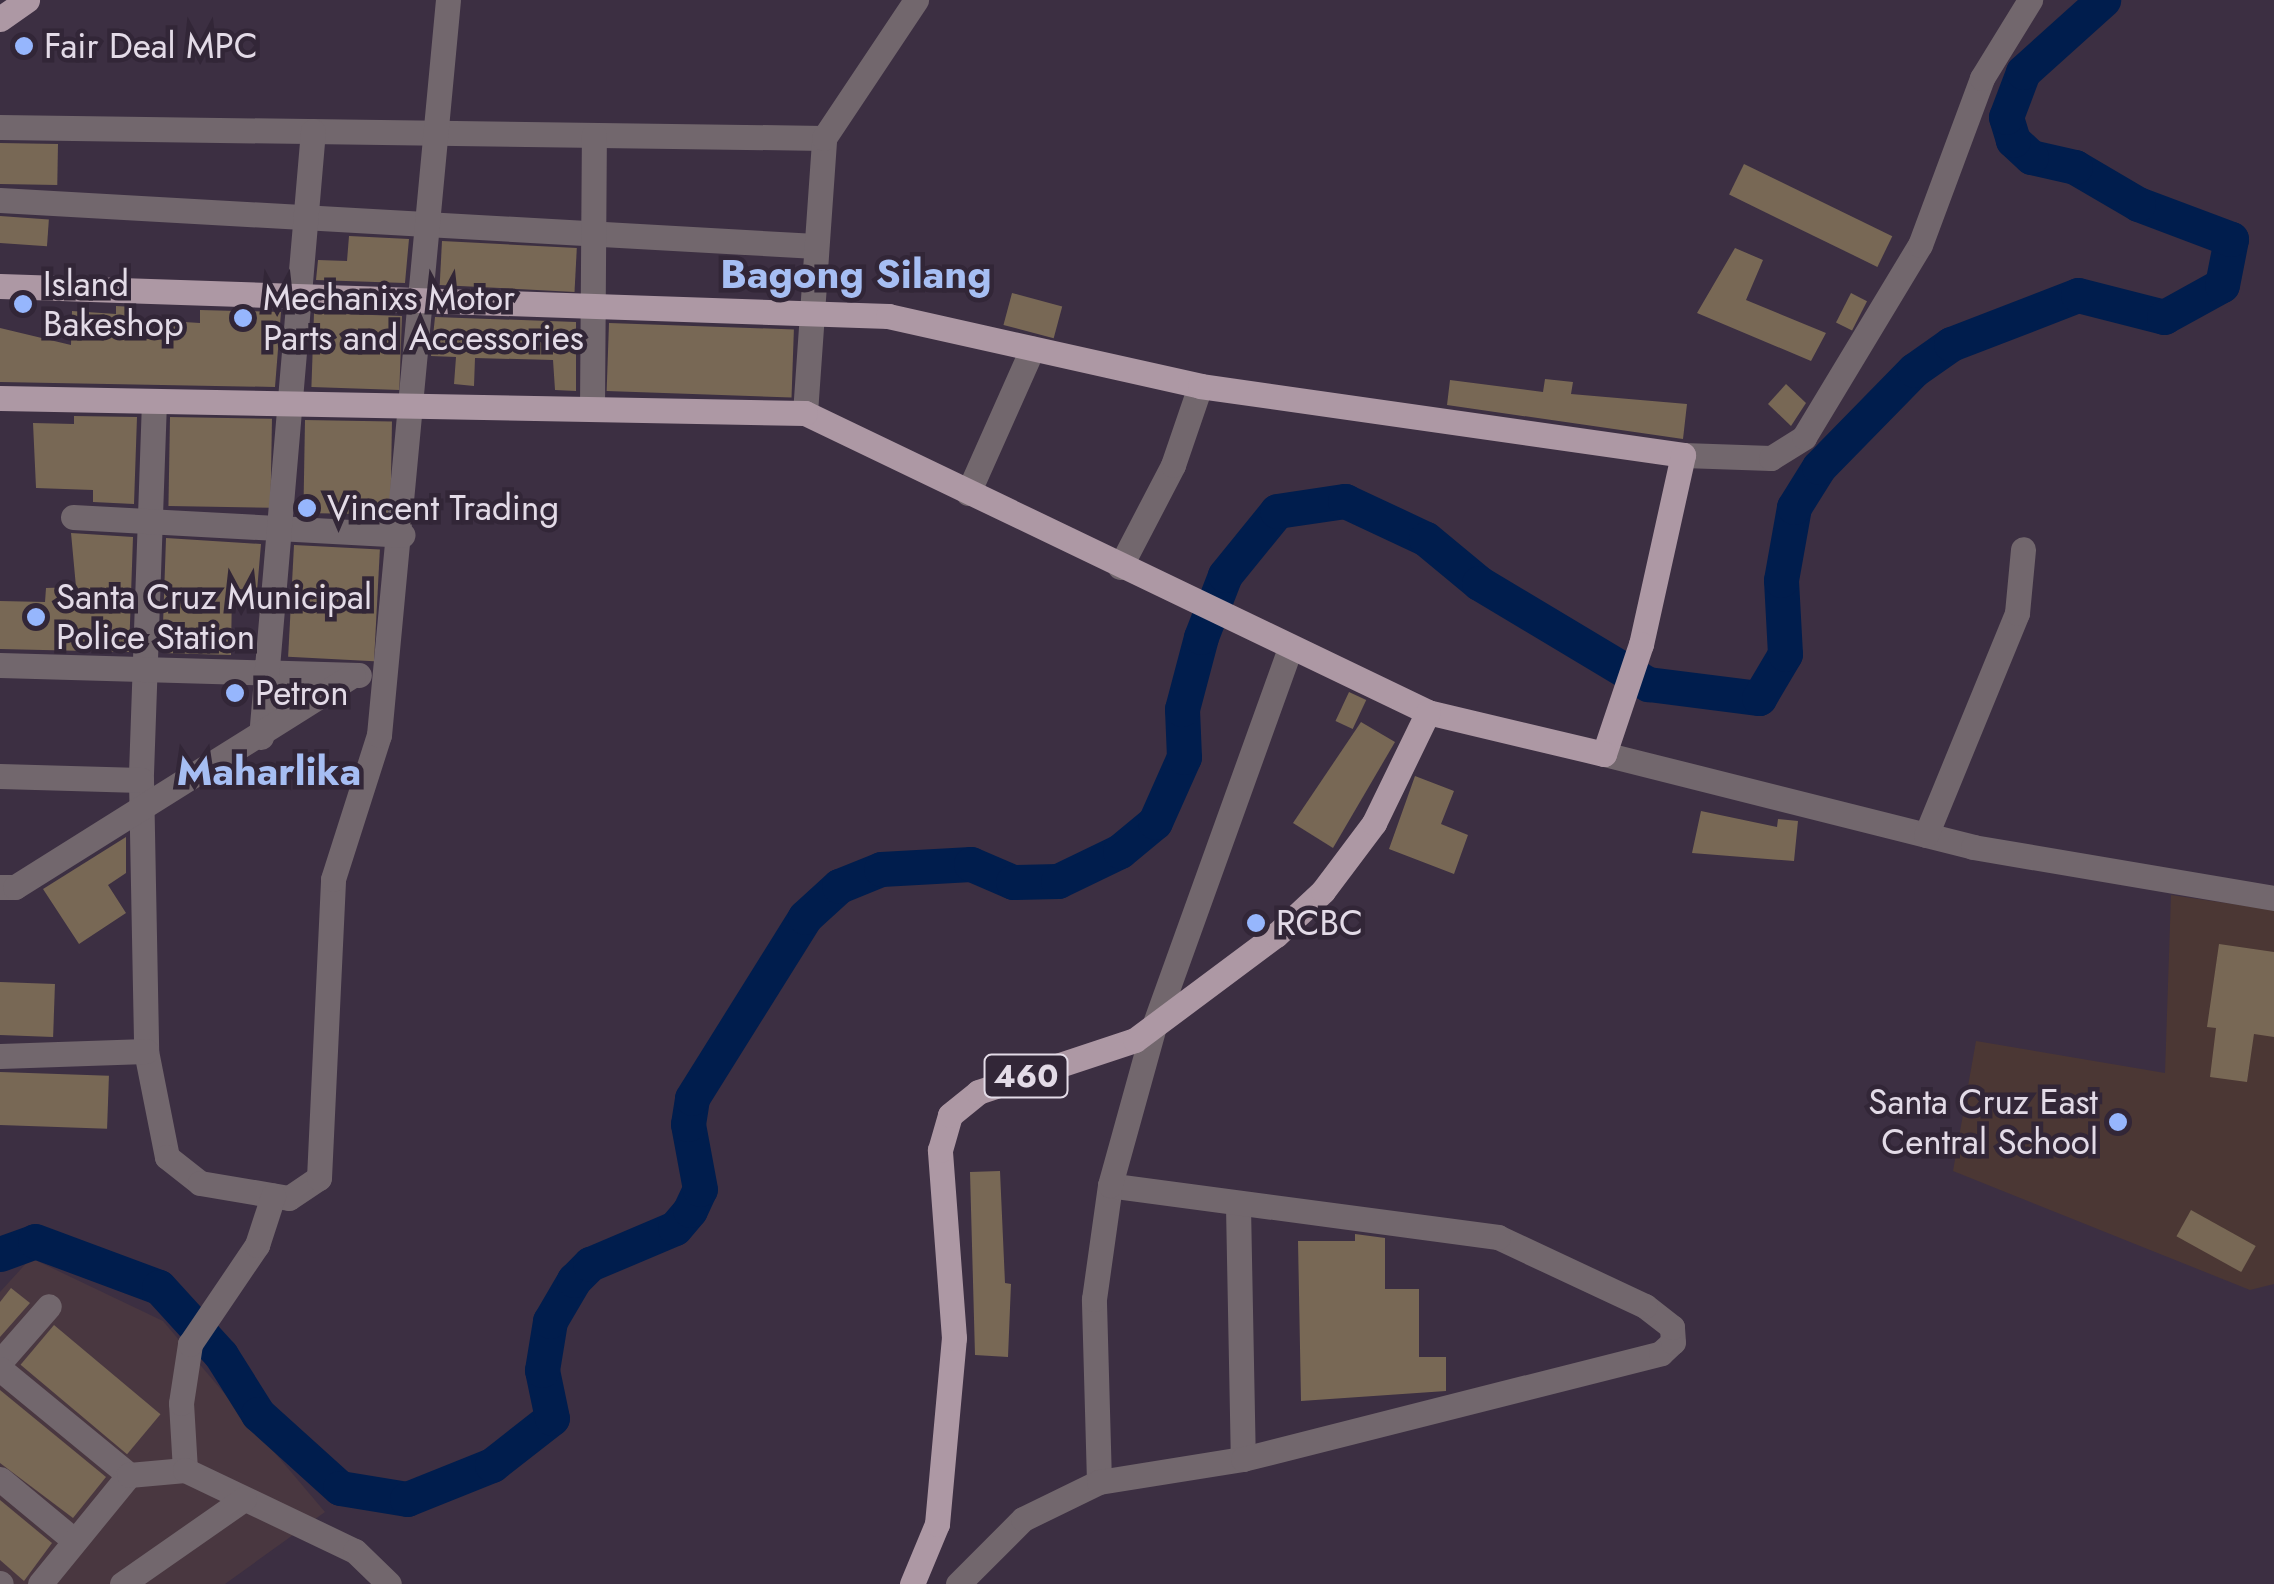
<!DOCTYPE html>
<style>
body{margin:0}
#map{position:relative;width:2274px;height:1584px;overflow:hidden;background:#3c2f42;font-family:Jost,sans-serif}
div>[style]{position:absolute}
.commercial>*{inset:0;background:#493740}
.education>*{inset:0;background:#4b3734}
.river>*{height:35px;margin:-17.5px;padding:0 17.5px;transform-origin:17.5px;border-radius:17.5px;background:#001d4d}
.building>*{inset:0;background:#786855;transform-origin:0 0}
.minor>*{height:25px;margin:-12.5px;padding:0 12.5px;transform-origin:12.5px;border-radius:12.5px;background:#72676d}
.major>*{height:25px;margin:-12.5px;padding:0 12.5px;transform-origin:12.5px;border-radius:12.5px;background:#ad98a4}
.dots>*{width:28px;height:28px;translate:-50% -50%;box-sizing:border-box;border:5px solid #322637;border-radius:50%}
span{translate:-50% -50%;white-space:nowrap;text-align:center;line-height:1.15;-webkit-text-stroke:9px #322637;paint-order:stroke}
.shield-label span{padding:2px 8px;background:#322637;border:2px solid;border-radius:8px;-webkit-text-stroke-width:0}
.shield-label{font-size:32px;color:#e3dbe7;font-weight:700}
.poi-label{font-size:35px;color:#e3dbe7}
.left{translate:0 -50%;text-align:left}
.right{translate:-100% -50%;text-align:right}
.quarter-label{font-size:40px;color:#a6bef3;font-weight:700}
</style>
<div id="map">
<div class="commercial">
<div style="clip-path:polygon(31px 1258px,163px 1321px,325px 1512px,225px 1584px,0 1584px,0 1292px)"></div>
</div>
<div class="education">
<div style="clip-path:polygon(2171px 895px,2274px 910px,2274px 1284px,2250px 1290px,1953px 1171px,1976px 1041px,2165px 1073px)"></div>
</div>
<div class="river">
<div style="left:0;top:1254px;width:37px;rotate:-20deg"></div>
<div style="left:35px;top:1241px;width:132px;rotate:20.4deg"></div>
<div style="left:159px;top:1287px;width:92px;rotate:47.6deg"></div>
<div style="left:221px;top:1355px;width:70px;rotate:57.9deg"></div>
<div style="left:258px;top:1414px;width:110px;rotate:42.1deg"></div>
<div style="left:340px;top:1488px;width:68px;rotate:9.3deg"></div>
<div style="left:407px;top:1499px;width:92px;rotate:-21.8deg"></div>
<div style="left:492px;top:1465px;width:76px;rotate:-38.1deg"></div>
<div style="left:552px;top:1418px;width:49px;rotate:-101.8deg"></div>
<div style="left:542px;top:1370px;width:50px;rotate:-80.7deg"></div>
<div style="left:550px;top:1321px;width:48px;rotate:-59.7deg"></div>
<div style="left:574px;top:1280px;width:23px;rotate:-45deg"></div>
<div style="left:590px;top:1264px;width:92px;rotate:-23deg"></div>
<div style="left:675px;top:1228px;width:23px;rotate:-50deg"></div>
<div style="left:690px;top:1210px;width:23px;rotate:-65deg"></div>
<div style="left:700px;top:1189px;width:66px;rotate:-100.5deg"></div>
<div style="left:688px;top:1124px;width:26px;rotate:-81deg"></div>
<div style="left:692px;top:1098px;width:213px;rotate:-58deg"></div>
<div style="left:805px;top:917px;width:46px;rotate:-42.4deg"></div>
<div style="left:839px;top:886px;width:45px;rotate:-22deg"></div>
<div style="left:881px;top:869px;width:90px;rotate:-3.2deg"></div>
<div style="left:971px;top:864px;width:46px;rotate:23.2deg"></div>
<div style="left:1013px;top:882px;width:45px;rotate:-1.3deg"></div>
<div style="left:1058px;top:881px;width:69px;rotate:-25.8deg"></div>
<div style="left:1120px;top:851px;width:45px;rotate:-39.6deg"></div>
<div style="left:1155px;top:822px;width:71px;rotate:-66deg"></div>
<div style="left:1184px;top:757px;width:48px;rotate:-92.4deg"></div>
<div style="left:1182px;top:709px;width:74px;rotate:-75.2deg"></div>
<div style="left:1201px;top:637px;width:66px;rotate:-68.8deg"></div>
<div style="left:1225px;top:575px;width:82px;rotate:-50.9deg"></div>
<div style="left:1277px;top:511px;width:69px;rotate:-8.4deg"></div>
<div style="left:1345px;top:501px;width:89px;rotate:25.1deg"></div>
<div style="left:1426px;top:539px;width:69px;rotate:39.7deg"></div>
<div style="left:1479px;top:583px;width:197px;rotate:30.9deg"></div>
<div style="left:1648px;top:684px;width:112px;rotate:7.2deg"></div>
<div style="left:1759px;top:698px;width:51px;rotate:-59.4deg"></div>
<div style="left:1785px;top:654px;width:74px;rotate:-93.1deg"></div>
<div style="left:1781px;top:580px;width:74px;rotate:-79.9deg"></div>
<div style="left:1794px;top:507px;width:47px;rotate:-58deg"></div>
<div style="left:1819px;top:467px;width:136px;rotate:-45.6deg"></div>
<div style="left:1914px;top:370px;width:45px;rotate:-35.1deg"></div>
<div style="left:1951px;top:344px;width:136px;rotate:-21.1deg"></div>
<div style="left:2078px;top:295px;width:89px;rotate:14.3deg"></div>
<div style="left:2164px;top:317px;width:66px;rotate:-28.9deg"></div>
<div style="left:2222px;top:285px;width:47px;rotate:-78.9deg"></div>
<div style="left:2231px;top:239px;width:99px;rotate:-159.4deg"></div>
<div style="left:2138px;top:204px;width:73px;rotate:-149.6deg"></div>
<div style="left:2075px;top:167px;width:45px;rotate:-167.2deg"></div>
<div style="left:2031px;top:157px;width:25px;rotate:-137deg"></div>
<div style="left:2013px;top:140px;width:24px;rotate:-107deg"></div>
<div style="left:2006px;top:117px;width:48px;rotate:-69.3deg"></div>
<div style="left:2023px;top:72px;width:108px;rotate:-42deg"></div>
</div>
<div class="building">
<div style="left:0;top:143px;width:58px;height:41px;rotate:1deg"></div>
<div style="left:1744px;top:164px;width:165px;height:34px;rotate:26deg"></div>
<div style="left:0;top:216px;width:49px;height:27px;rotate:4deg"></div>
<div style="clip-path:polygon(349px 236px,409px 239px,405px 283px,316px 280px,318px 260px,347px 261px)"></div>
<div style="left:442px;top:241px;width:135px;height:44px;rotate:3deg"></div>
<div style="clip-path:polygon(1735px 248px,1763px 260px,1746px 300px,1826px 333px,1811px 361px,1697px 313px)"></div>
<div style="left:1012px;top:293px;width:52px;height:33px;rotate:15deg"></div>
<div style="left:1851px;top:293px;width:18px;height:33px;rotate:27deg"></div>
<div style="clip-path:polygon(116px 306px,133px 307px,131px 338px,167px 340px,168px 321px,200px 323px,200px 310px,281px 312px,275px 387px,0 382px,0 328px,71px 345px,72px 311px,116px 314px)"></div>
<div style="left:314px;top:313px;width:88px;height:74px;rotate:2deg"></div>
<div style="clip-path:polygon(435px 317px,576px 322px,576px 391px,555px 390px,553px 360px,475px 358px,474px 386px,454px 384px,456px 357px,431px 356px)"></div>
<div style="left:609px;top:323px;width:185px;height:68px;rotate:2deg"></div>
<div style="clip-path:polygon(1545px 379px,1573px 382px,1571px 394px,1687px 404px,1683px 439px,1447px 405px,1450px 380px,1543px 392px)"></div>
<div style="clip-path:polygon(1786px 384px,1806px 403px,1791px 426px,1768px 404px)"></div>
<div style="clip-path:polygon(74px 416px,137px 417px,134px 504px,93px 502px,93px 490px,36px 488px,33px 423px,74px 424px)"></div>
<div style="left:170px;top:417px;width:102px;height:89px;rotate:1deg"></div>
<div style="left:305px;top:420px;width:87px;height:93px;rotate:1deg"></div>
<div style="clip-path:polygon(71px 533px,133px 537px,129px 652px,0 649px,0 601px,45px 602px,46px 588px,76px 587px)"></div>
<div style="clip-path:polygon(166px 538px,261px 544px,257px 591px,232px 588px,231px 655px,162px 653px)"></div>
<div style="left:294px;top:545px;width:86px;height:112px;rotate:3deg"></div>
<div style="left:1349px;top:692px;width:19px;height:32px;rotate:25deg"></div>
<div style="clip-path:polygon(1361px 722px,1395px 742px,1333px 848px,1293px 823px)"></div>
<div style="clip-path:polygon(1415px 776px,1454px 791px,1441px 824px,1468px 835px,1454px 874px,1389px 849px)"></div>
<div style="clip-path:polygon(1701px 811px,1777px 827px,1778px 819px,1798px 821px,1794px 861px,1692px 853px)"></div>
<div style="clip-path:polygon(126px 837px,126px 873px,108px 885px,126px 913px,79px 944px,43px 889px)"></div>
<div style="clip-path:polygon(2219px 944px,2274px 952px,2274px 1037px,2254px 1034px,2247px 1082px,2210px 1077px,2216px 1028px,2207px 1027px)"></div>
<div style="left:0;top:982px;width:55px;height:53px;rotate:2deg"></div>
<div style="left:0;top:1072px;width:109px;height:53px;rotate:2deg"></div>
<div style="clip-path:polygon(1000px 1171px,1005px 1283px,1011px 1284px,1008px 1357px,975px 1355px,970px 1172px)"></div>
<div style="left:2191px;top:1210px;width:74px;height:30px;rotate:29deg"></div>
<div style="clip-path:polygon(1355px 1234px,1385px 1238px,1385px 1289px,1419px 1289px,1419px 1357px,1446px 1357px,1446px 1391px,1301px 1401px,1298px 1241px,1355px 1241px)"></div>
<div style="clip-path:polygon(11px 1288px,30px 1303px,0 1337px,0 1302px)"></div>
<div style="left:54px;top:1325px;width:139px;height:52px;rotate:40deg"></div>
<div style="clip-path:polygon(0 1390px,106px 1477px,73px 1518px,0 1463px)"></div>
<div style="clip-path:polygon(0 1500px,52px 1543px,24px 1581px,0 1560px)"></div>
</div>
<div class="minor">
<div style="left:0;top:127px;width:824px;rotate:0.76deg"></div>
<div style="left:0;top:200px;width:817px;rotate:3.23deg"></div>
<div style="left:154px;top:401px;width:379px;rotate:92deg"></div>
<div style="left:141px;top:780px;width:271px;rotate:88.9deg"></div>
<div style="left:146px;top:1051px;width:108px;rotate:78.8deg"></div>
<div style="left:167px;top:1157px;width:42px;rotate:38.2deg"></div>
<div style="left:200px;top:1183px;width:90px;rotate:9.6deg"></div>
<div style="left:289px;top:1198px;width:36px;rotate:-34deg"></div>
<div style="left:319px;top:1178px;width:299px;rotate:-87.3deg"></div>
<div style="left:333px;top:879px;width:151px;rotate:-72.3deg"></div>
<div style="left:379px;top:735px;width:738px;rotate:-84.64deg"></div>
<div style="left:592px;top:409px;width:274px;rotate:-89.6deg"></div>
<div style="left:805px;top:413px;width:276px;rotate:-86deg"></div>
<div style="left:824px;top:138px;width:166px;rotate:-56.3deg"></div>
<div style="left:1683px;top:455px;width:88px;rotate:2deg"></div>
<div style="left:1771px;top:458px;width:39px;rotate:-32deg"></div>
<div style="left:1804px;top:437px;width:224px;rotate:-58.9deg"></div>
<div style="left:1920px;top:245px;width:178px;rotate:-69.6deg"></div>
<div style="left:1982px;top:78px;width:92px;rotate:-58.4deg"></div>
<div style="left:968px;top:493px;width:158px;rotate:-66deg"></div>
<div style="left:73px;top:517px;width:330px;rotate:3.1deg"></div>
<div style="left:1120px;top:567px;width:115px;rotate:-62.5deg"></div>
<div style="left:1173px;top:465px;width:83px;rotate:-71.1deg"></div>
<div style="left:0;top:665px;width:359px;rotate:1.6deg"></div>
<div style="left:261px;top:737px;width:608px;rotate:-85.1deg"></div>
<div style="left:1604px;top:754px;width:381px;rotate:14.1deg"></div>
<div style="left:1973px;top:847px;width:305px;rotate:9.6deg"></div>
<div style="left:0;top:776px;width:141px;rotate:1.6deg"></div>
<div style="left:1926px;top:835px;width:240px;rotate:-67.7deg"></div>
<div style="left:2017px;top:613px;width:64px;rotate:-84.6deg"></div>
<div style="left:0;top:887px;width:15px"></div>
<div style="left:15px;top:887px;width:399px;rotate:-32.1deg"></div>
<div style="left:0;top:1056px;width:146px;rotate:-2deg"></div>
<div style="left:1238px;top:1206px;width:253px;rotate:88.9deg"></div>
<div style="left:0;top:1362px;width:74px;rotate:-48.8deg"></div>
<div style="left:0;top:1369px;width:167px;rotate:39.4deg"></div>
<div style="left:185px;top:1470px;width:67px;rotate:-93.4deg"></div>
<div style="left:181px;top:1403px;width:60px;rotate:-81.3deg"></div>
<div style="left:190px;top:1344px;width:120px;rotate:-55.9deg"></div>
<div style="left:257px;top:1245px;width:52px;rotate:-71.9deg"></div>
<div style="left:0;top:1479px;width:97px;rotate:39.6deg"></div>
<div style="left:1099px;top:1482px;width:183px;rotate:-91.6deg"></div>
<div style="left:1094px;top:1299px;width:115px;rotate:-82deg"></div>
<div style="left:0;top:1583px;width:1px;rotate:45deg"></div>
<div style="left:40px;top:1584px;width:141px;rotate:-50.8deg"></div>
<div style="left:129px;top:1475px;width:56px;rotate:-5.1deg"></div>
<div style="left:185px;top:1470px;width:188px;rotate:25.5deg"></div>
<div style="left:355px;top:1551px;width:47px;rotate:44.1deg"></div>
<div style="left:122px;top:1584px;width:149px;rotate:-34.9deg"></div>
<div style="left:958px;top:1584px;width:92px;rotate:-45deg"></div>
<div style="left:1023px;top:1519px;width:85px;rotate:-26deg"></div>
<div style="left:1099px;top:1482px;width:146px;rotate:-9.1deg"></div>
<div style="left:1243px;top:1459px;width:431px;rotate:-14.2deg"></div>
<div style="left:1661px;top:1353px;width:16px;rotate:-43deg"></div>
<div style="left:1673px;top:1342px;width:15px;rotate:-94deg"></div>
<div style="left:1672px;top:1327px;width:34px;rotate:-142deg"></div>
<div style="left:1645px;top:1306px;width:162px;rotate:-154.9deg"></div>
<div style="left:1498px;top:1237px;width:391px;rotate:-172.4deg"></div>
<div style="left:1110px;top:1185px;width:165px;rotate:-74.5deg"></div>
<div style="left:1154px;top:1026px;width:401px;rotate:-70.2deg"></div>
</div>
<div class="major">
<div style="left:0;top:19px;width:33px;rotate:-35deg"></div>
<div style="left:0;top:286px;width:889px;rotate:1.93deg"></div>
<div style="left:888px;top:316px;width:320px;rotate:12.6deg"></div>
<div style="left:1200px;top:386px;width:488px;rotate:8.1deg"></div>
<div style="left:1683px;top:455px;width:194px;rotate:102.5deg"></div>
<div style="left:1641px;top:644px;width:116px;rotate:108.6deg"></div>
<div style="left:1604px;top:754px;width:181px;rotate:-166.6deg"></div>
<div style="left:1428px;top:712px;width:691px;rotate:-154.36deg"></div>
<div style="left:805px;top:413px;width:805px;rotate:-178.93deg"></div>
<div style="left:912px;top:1584px;width:65px;rotate:-67.4deg"></div>
<div style="left:937px;top:1524px;width:187px;rotate:-84.8deg"></div>
<div style="left:954px;top:1338px;width:189px;rotate:-94.3deg"></div>
<div style="left:940px;top:1150px;width:36px;rotate:-74deg"></div>
<div style="left:950px;top:1115px;width:36px;rotate:-39deg"></div>
<div style="left:978px;top:1092px;width:165px;rotate:-18.3deg"></div>
<div style="left:1135px;top:1040px;width:176px;rotate:-36.7deg"></div>
<div style="left:1276px;top:935px;width:64px;rotate:-43.1deg"></div>
<div style="left:1323px;top:891px;width:85px;rotate:-53.1deg"></div>
<div style="left:1374px;top:823px;width:123px;rotate:-64.1deg"></div>
</div>
<div class="dots">
<div style="left:24px;top:46px;background:#96b6fd"></div>
<div style="left:23px;top:304px;background:#96b6fd"></div>
<div style="left:243px;top:318px;background:#96b6fd"></div>
<div style="left:307px;top:508px;background:#96b6fd"></div>
<div style="left:36px;top:617px;background:#96b6fd"></div>
<div style="left:235px;top:693px;background:#96b6fd"></div>
<div style="left:1256px;top:923px;background:#96b6fd"></div>
<div style="left:2118px;top:1122px;background:#96b6fd"></div>
</div>
<div class="shield-label">
<span style="left:1026px;top:1076px">460</span>
</div>
<div class="poi-label">
<span class="left" style="left:44px;top:46px">Fair Deal MPC</span>
<span class="left" style="left:43px;top:304px">Island<br>Bakeshop</span>
<span class="left" style="left:263px;top:318px">Mechanixs Motor<br>Parts and Accessories</span>
<span class="left" style="left:327px;top:508px">Vincent Trading</span>
<span class="left" style="left:56px;top:617px">Santa Cruz Municipal<br>Police Station</span>
<span class="left" style="left:255px;top:693px">Petron</span>
<span class="left" style="left:1276px;top:923px">RCBC</span>
<span class="right" style="left:2098px;top:1122px">Santa Cruz East<br>Central School</span>
</div>
<div class="quarter-label">
<span style="left:856px;top:274px">Bagong Silang</span>
<span style="left:269px;top:771px">Maharlika</span>
</div>
</div>
